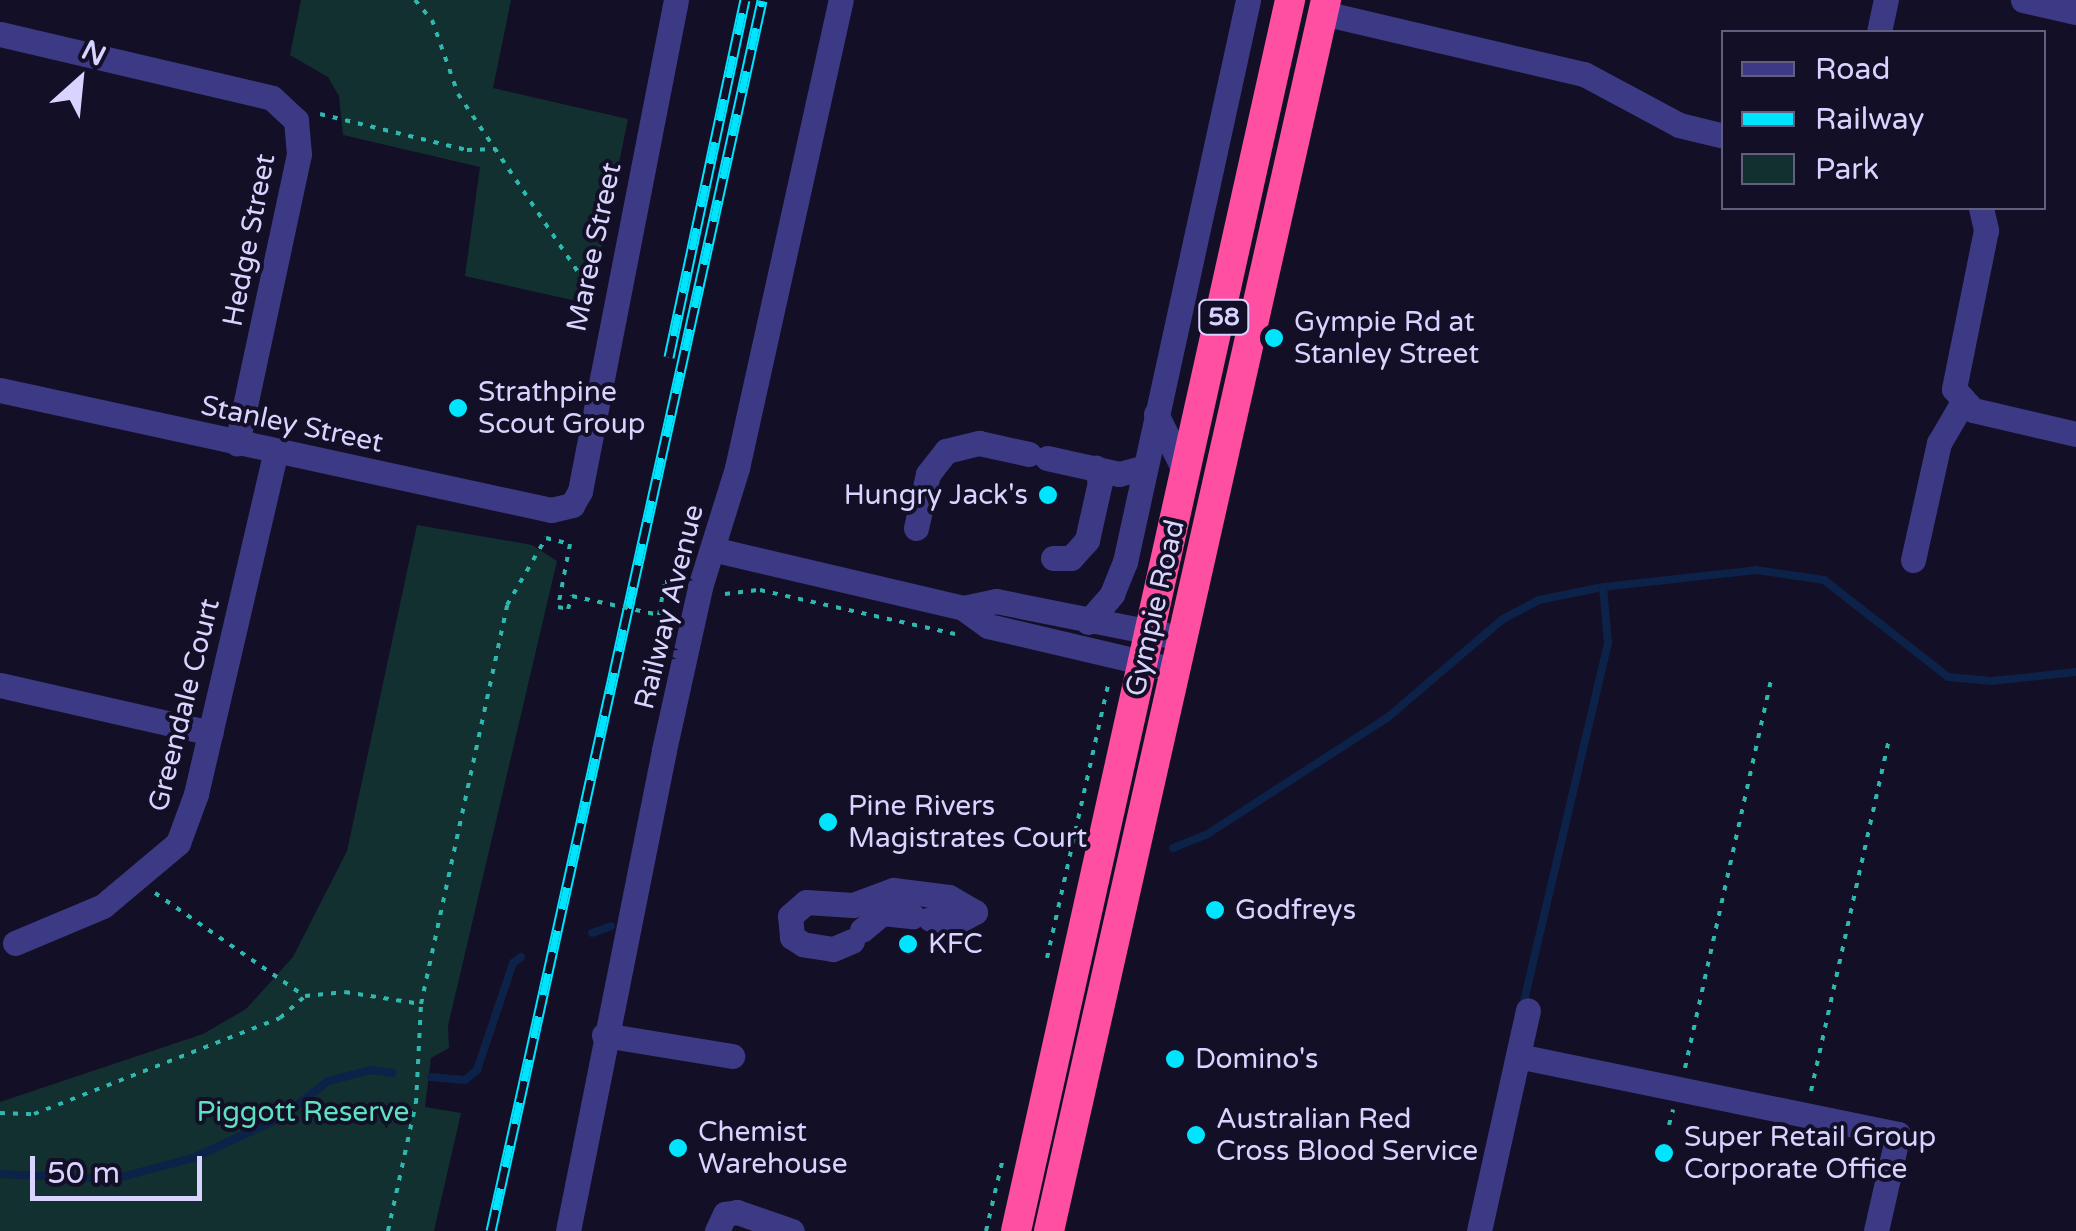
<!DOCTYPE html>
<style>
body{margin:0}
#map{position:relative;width:2076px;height:1231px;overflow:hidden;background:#130f26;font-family:"Varela Round",sans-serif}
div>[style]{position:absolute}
.green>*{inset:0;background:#12302f}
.stream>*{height:8px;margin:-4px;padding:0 4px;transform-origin:4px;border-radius:4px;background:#0c2248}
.path>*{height:4px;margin-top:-2px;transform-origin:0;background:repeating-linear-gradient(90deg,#2fb8b0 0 5px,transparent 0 13px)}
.minor>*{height:25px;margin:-12.5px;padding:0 12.5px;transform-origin:12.5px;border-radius:12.5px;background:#3d3a85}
.highway>*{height:30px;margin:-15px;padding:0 15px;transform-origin:15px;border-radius:15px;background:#ff4fa3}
.rail>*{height:11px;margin-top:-5.5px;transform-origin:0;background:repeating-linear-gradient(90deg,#130f26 0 22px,#00e5ff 0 44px);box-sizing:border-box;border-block:2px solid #00e5ff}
.path-bridge>*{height:4px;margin-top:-2px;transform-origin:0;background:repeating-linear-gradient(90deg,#2fb8b0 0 5px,transparent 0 13px)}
.dots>*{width:28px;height:28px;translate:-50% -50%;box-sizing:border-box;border:5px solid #130f26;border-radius:50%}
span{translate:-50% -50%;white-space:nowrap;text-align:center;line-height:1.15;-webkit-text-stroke:8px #130f26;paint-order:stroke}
.shield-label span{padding:2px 8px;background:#130f26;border:2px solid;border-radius:8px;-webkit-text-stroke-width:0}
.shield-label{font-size:25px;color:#d9d4ff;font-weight:700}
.street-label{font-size:28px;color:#d9d4ff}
.poi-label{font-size:28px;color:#d9d4ff}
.left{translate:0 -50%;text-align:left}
.right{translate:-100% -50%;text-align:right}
.park-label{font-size:28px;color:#5fe0c0}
.legend{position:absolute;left:1721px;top:30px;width:325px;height:180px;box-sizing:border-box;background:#130f26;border:2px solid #625e7d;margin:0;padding:12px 18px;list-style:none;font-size:30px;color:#d9d4ff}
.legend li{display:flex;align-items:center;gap:20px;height:50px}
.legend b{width:50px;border:2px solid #625e7d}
.north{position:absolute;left:30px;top:30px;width:100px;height:100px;-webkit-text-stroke:8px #130f26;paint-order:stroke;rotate:27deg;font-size:28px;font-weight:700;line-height:40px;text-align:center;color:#d9d4ff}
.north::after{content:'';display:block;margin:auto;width:35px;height:45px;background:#d9d4ff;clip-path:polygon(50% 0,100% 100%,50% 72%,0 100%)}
.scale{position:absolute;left:30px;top:1156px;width:172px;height:45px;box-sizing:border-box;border:5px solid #d9d4ff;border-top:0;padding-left:12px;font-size:30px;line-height:35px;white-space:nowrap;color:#d9d4ff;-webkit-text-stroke:8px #130f26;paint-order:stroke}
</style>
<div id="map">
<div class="green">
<div style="clip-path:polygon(301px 0,511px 0,493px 88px,628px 119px,590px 304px,465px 276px,480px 167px,343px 135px,339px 96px,328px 77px,290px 55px)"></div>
<div style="clip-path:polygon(417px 525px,532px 545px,557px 561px,448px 1026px,449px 1048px,431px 1058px,425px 1107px,461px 1113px,434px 1231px,0 1231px,0 1102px,203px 1034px,246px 1009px,293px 957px,347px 851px)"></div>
</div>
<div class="stream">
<div style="left:1173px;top:848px;width:35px;rotate:-22deg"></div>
<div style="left:1206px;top:835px;width:216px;rotate:-32.9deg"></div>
<div style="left:1387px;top:718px;width:153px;rotate:-40.5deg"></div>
<div style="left:1503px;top:619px;width:41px;rotate:-27.8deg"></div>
<div style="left:1539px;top:600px;width:65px;rotate:-11.5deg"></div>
<div style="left:1603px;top:587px;width:154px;rotate:-6.3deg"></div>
<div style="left:1756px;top:570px;width:69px;rotate:8.4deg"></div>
<div style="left:1824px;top:580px;width:157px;rotate:38deg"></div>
<div style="left:1948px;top:677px;width:44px;rotate:5.2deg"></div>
<div style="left:1992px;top:681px;width:84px;rotate:-6.1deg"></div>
<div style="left:592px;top:933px;width:20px;rotate:-20deg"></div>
<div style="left:1524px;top:1001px;width:368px;rotate:-76.8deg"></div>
<div style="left:1608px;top:643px;width:56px;rotate:-95.1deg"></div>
<div style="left:431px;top:1077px;width:34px;rotate:5deg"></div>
<div style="left:465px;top:1080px;width:16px;rotate:-40deg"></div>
<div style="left:477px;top:1070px;width:113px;rotate:-71.4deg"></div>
<div style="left:513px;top:963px;width:10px;rotate:-37deg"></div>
<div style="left:0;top:1174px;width:114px;rotate:2.5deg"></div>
<div style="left:114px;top:1179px;width:82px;rotate:-14.9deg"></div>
<div style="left:193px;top:1158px;width:98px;rotate:-24.7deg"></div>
<div style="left:282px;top:1117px;width:58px;rotate:-38deg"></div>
<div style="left:328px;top:1081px;width:44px;rotate:-14.3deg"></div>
<div style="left:371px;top:1070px;width:22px;rotate:8deg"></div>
</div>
<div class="path">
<div style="left:415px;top:0;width:26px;rotate:50deg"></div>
<div style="left:432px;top:20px;width:78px;rotate:70.6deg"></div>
<div style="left:458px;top:94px;width:241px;rotate:56deg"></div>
<div style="left:320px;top:114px;width:151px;rotate:13.8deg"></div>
<div style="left:467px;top:150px;width:28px;rotate:-2deg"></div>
<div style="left:725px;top:594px;width:35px;rotate:-7deg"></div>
<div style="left:760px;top:590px;width:200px;rotate:12.7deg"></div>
<div style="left:659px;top:615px;width:34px;rotate:-80deg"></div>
<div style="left:665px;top:582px;width:6px"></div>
<div style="left:671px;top:582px;width:28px;rotate:100deg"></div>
<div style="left:155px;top:893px;width:180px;rotate:34.6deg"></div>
<div style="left:1047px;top:958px;width:284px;rotate:-77.4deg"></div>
<div style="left:1685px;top:1068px;width:396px;rotate:-77.5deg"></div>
<div style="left:1811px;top:1091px;width:362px;rotate:-77.5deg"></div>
<div style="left:0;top:1113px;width:34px;rotate:2deg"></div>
<div style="left:34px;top:1114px;width:264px;rotate:-21.3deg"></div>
<div style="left:280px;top:1018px;width:33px;rotate:-41deg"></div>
<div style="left:305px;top:996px;width:40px;rotate:-5.7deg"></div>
<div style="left:345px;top:992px;width:77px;rotate:9deg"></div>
<div style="left:1669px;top:1125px;width:16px;rotate:-75deg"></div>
<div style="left:388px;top:1231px;width:131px;rotate:-77.7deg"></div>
<div style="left:416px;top:1103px;width:99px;rotate:-87.1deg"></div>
<div style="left:421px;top:1004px;width:408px;rotate:-77.8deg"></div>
<div style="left:507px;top:605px;width:78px;rotate:-59.8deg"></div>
<div style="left:546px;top:538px;width:25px;rotate:14deg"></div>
<div style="left:570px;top:544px;width:64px;rotate:100.8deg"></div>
<div style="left:558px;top:607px;width:10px;rotate:11deg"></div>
<div style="left:568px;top:609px;width:14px;rotate:-73deg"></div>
<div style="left:986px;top:1231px;width:75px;rotate:-76.9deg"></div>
</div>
<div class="minor">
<div style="left:2023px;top:0;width:54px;rotate:12.8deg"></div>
<div style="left:1323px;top:13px;width:268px;rotate:13.2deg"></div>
<div style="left:1584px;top:74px;width:108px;rotate:28.2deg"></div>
<div style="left:1679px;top:125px;width:46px;rotate:13.7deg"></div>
<div style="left:1879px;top:32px;width:33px;rotate:-78deg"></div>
<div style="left:0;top:34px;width:279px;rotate:13.2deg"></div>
<div style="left:272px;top:98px;width:33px;rotate:43deg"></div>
<div style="left:296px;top:120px;width:34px;rotate:85deg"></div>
<div style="left:299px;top:154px;width:296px;rotate:102.1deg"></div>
<div style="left:1981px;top:208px;width:23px;rotate:77deg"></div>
<div style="left:1986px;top:230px;width:162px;rotate:101.4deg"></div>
<div style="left:1954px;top:389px;width:28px;rotate:48deg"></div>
<div style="left:1973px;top:410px;width:106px;rotate:13.1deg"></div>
<div style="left:0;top:390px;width:564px;rotate:12.29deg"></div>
<div style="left:551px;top:510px;width:22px;rotate:-13deg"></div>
<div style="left:572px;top:505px;width:16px;rotate:-60deg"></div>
<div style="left:580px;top:491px;width:500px;rotate:-78.94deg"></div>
<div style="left:1156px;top:414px;width:67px;rotate:63.4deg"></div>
<div style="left:1047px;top:458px;width:74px;rotate:12.5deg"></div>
<div style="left:1119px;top:474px;width:27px;rotate:-15deg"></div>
<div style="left:916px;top:528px;width:55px;rotate:-77.5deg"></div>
<div style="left:928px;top:474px;width:29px;rotate:-52deg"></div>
<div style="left:946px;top:451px;width:34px;rotate:-14deg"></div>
<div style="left:979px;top:443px;width:51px;rotate:12.4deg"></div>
<div style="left:712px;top:549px;width:258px;rotate:13.2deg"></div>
<div style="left:963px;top:608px;width:31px;rotate:36deg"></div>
<div style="left:988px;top:626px;width:192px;rotate:13.2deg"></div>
<div style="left:1053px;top:558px;width:18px"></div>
<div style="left:1071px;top:558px;width:24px;rotate:-48deg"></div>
<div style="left:1087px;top:540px;width:59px;rotate:-77.4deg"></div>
<div style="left:1100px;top:482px;width:15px;rotate:-106deg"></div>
<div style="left:1913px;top:560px;width:120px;rotate:-77.5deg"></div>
<div style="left:1939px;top:443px;width:48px;rotate:-59.7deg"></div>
<div style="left:963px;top:608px;width:34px;rotate:-12deg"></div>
<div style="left:996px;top:601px;width:190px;rotate:11.3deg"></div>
<div style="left:1088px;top:622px;width:37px;rotate:-49deg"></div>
<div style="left:1112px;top:594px;width:35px;rotate:-68deg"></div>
<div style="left:1125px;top:562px;width:575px;rotate:-77.65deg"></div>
<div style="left:0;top:685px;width:216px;rotate:12.8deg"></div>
<div style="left:862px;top:930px;width:26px;rotate:-40deg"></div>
<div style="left:882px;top:913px;width:31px;rotate:6deg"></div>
<div style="left:852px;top:941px;width:21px;rotate:157deg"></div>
<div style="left:833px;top:949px;width:30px;rotate:-171deg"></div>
<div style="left:803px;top:944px;width:13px;rotate:-148deg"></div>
<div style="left:792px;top:937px;width:21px;rotate:-95deg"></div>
<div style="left:790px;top:916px;width:21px;rotate:-41deg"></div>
<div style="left:806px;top:902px;width:47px;rotate:3.7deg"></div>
<div style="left:853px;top:905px;width:43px;rotate:-20.6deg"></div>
<div style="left:893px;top:890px;width:56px;rotate:7.1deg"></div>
<div style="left:949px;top:897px;width:30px;rotate:30deg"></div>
<div style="left:975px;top:912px;width:21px;rotate:152deg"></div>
<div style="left:956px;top:922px;width:26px;rotate:-173deg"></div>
<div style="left:15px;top:943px;width:95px;rotate:-22.8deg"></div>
<div style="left:103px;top:906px;width:98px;rotate:-40deg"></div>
<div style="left:178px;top:843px;width:52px;rotate:-69.8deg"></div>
<div style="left:196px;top:794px;width:352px;rotate:-76.9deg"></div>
<div style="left:604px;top:1035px;width:130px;rotate:9.3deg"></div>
<div style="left:1518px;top:1056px;width:388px;rotate:11.6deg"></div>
<div style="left:1898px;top:1134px;width:99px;rotate:102.8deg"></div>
<div style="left:568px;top:1231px;width:490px;rotate:-78.7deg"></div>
<div style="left:664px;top:750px;width:167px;rotate:-77.5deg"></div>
<div style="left:700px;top:587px;width:125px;rotate:-72.7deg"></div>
<div style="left:737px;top:468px;width:479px;rotate:-77.5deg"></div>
<div style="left:717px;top:1231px;width:19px;rotate:-65deg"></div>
<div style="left:725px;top:1214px;width:12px;rotate:-9deg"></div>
<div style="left:737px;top:1212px;width:58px;rotate:19.1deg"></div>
<div style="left:1479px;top:1231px;width:226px;rotate:-77.5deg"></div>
</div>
<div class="highway">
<div style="left:1016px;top:1231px;width:1261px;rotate:-77.45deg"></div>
<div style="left:1049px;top:1231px;width:1262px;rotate:-77.32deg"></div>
</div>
<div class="rail">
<div style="left:669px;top:357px;width:365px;rotate:-78deg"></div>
<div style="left:491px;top:1231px;width:1260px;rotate:-77.58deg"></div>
</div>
<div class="path-bridge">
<div style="left:572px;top:596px;width:89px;rotate:12.3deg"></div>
</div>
<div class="dots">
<div style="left:1274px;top:338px;background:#00e5ff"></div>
<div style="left:458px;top:408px;background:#00e5ff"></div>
<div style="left:1048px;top:495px;background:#00e5ff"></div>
<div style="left:828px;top:822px;background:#00e5ff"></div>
<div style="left:1215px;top:910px;background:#00e5ff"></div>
<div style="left:908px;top:944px;background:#00e5ff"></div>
<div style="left:1175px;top:1059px;background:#00e5ff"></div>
<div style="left:1196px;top:1135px;background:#00e5ff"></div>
<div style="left:678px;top:1148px;background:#00e5ff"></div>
<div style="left:1664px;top:1153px;background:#00e5ff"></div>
</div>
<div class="shield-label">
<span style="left:1224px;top:317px">58</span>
</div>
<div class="street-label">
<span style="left:249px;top:240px;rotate:-79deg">Hedge Street</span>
<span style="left:594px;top:247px;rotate:-78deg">Maree Street</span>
<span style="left:292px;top:424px;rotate:12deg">Stanley Street</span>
<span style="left:669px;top:607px;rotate:-76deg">Railway Avenue</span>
<span style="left:1155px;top:608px;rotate:-77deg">Gympie Road</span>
<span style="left:184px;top:705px;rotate:-76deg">Greendale Court</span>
</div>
<div class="poi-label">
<span class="left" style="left:1294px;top:338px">Gympie Rd at<br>Stanley Street</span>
<span class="left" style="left:478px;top:408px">Strathpine<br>Scout Group</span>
<span class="right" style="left:1028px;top:495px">Hungry Jack's</span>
<span class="left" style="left:848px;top:822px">Pine Rivers<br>Magistrates Court</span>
<span class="left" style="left:1235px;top:910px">Godfreys</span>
<span class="left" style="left:928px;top:944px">KFC</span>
<span class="left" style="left:1195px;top:1059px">Domino's</span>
<span class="left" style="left:1216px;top:1135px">Australian Red<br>Cross Blood Service</span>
<span class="left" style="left:698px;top:1148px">Chemist<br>Warehouse</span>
<span class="left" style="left:1684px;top:1153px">Super Retail Group<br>Corporate Office</span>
</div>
<div class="park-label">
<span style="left:303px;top:1112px">Piggott Reserve</span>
</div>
<ul class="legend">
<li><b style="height:12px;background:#3d3a85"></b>Road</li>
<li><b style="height:12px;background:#00e5ff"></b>Railway</li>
<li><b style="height:28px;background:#12302f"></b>Park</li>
</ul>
<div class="north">N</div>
<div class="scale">50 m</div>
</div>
